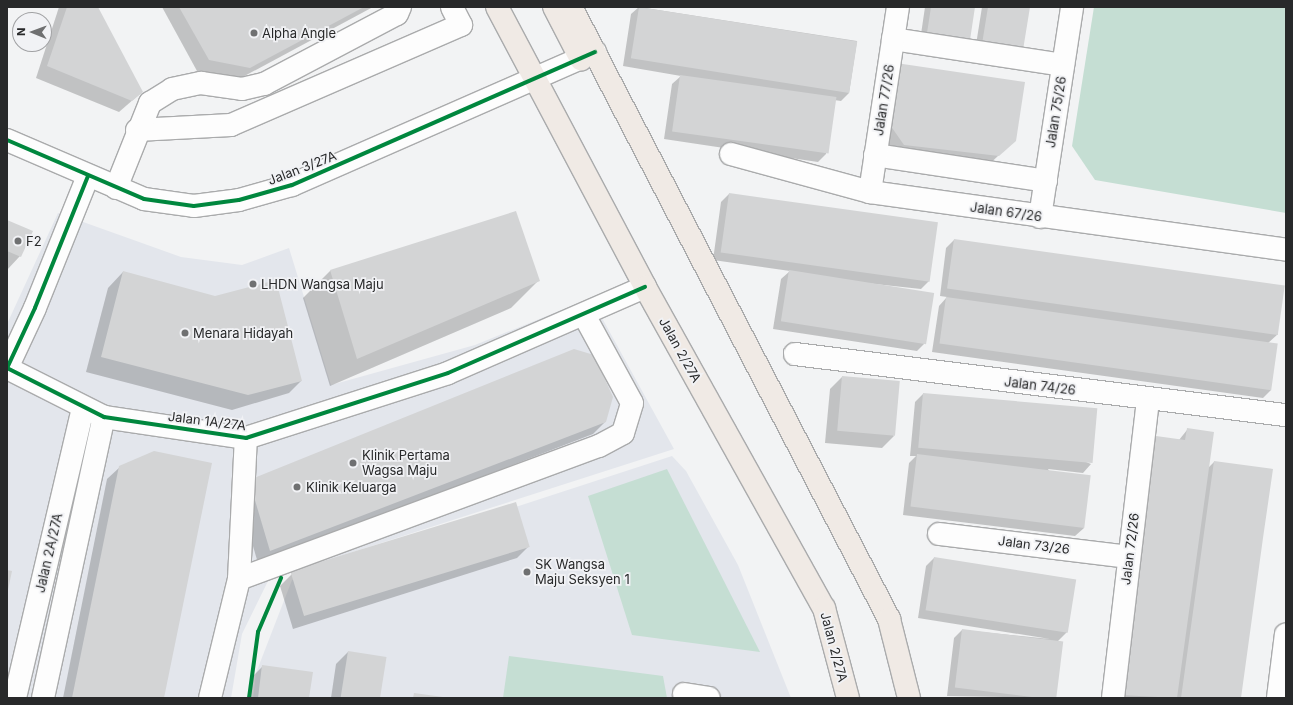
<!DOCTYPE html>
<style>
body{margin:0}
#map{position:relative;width:1293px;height:705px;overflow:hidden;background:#f2f3f4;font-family:Inter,sans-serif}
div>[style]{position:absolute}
.built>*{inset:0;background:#e3e6ec}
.green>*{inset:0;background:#c5ded3}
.shadow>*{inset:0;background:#0003}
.building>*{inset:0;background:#d3d4d5;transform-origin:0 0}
.roads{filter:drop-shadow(1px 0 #aaabac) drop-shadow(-1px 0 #aaabac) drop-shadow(0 1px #aaabac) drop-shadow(0 -1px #aaabac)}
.minor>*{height:22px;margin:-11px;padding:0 11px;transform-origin:11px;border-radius:11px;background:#fdfdfd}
.major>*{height:22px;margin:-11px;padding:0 11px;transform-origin:11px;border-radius:11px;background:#f0eae5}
.cycleway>*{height:4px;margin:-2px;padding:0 2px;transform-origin:2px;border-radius:2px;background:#00873e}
.dots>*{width:11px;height:11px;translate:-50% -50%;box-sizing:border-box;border:2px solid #f1f2f5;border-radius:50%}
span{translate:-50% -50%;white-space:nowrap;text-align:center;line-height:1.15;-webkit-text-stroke:3.5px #f1f2f5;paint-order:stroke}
.poi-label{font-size:13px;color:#28292a}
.left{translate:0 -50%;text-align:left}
.street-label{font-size:13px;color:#28292a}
.frame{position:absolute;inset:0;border:8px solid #28292a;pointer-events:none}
.north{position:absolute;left:12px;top:12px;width:40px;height:40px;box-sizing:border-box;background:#f1f2f5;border:1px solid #a1a2a4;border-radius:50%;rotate:271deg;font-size:11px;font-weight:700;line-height:16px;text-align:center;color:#28292a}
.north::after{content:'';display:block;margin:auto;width:14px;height:18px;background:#6f7071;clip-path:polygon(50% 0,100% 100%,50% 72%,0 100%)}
</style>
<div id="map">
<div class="built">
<div style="clip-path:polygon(58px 213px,181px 257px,242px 265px,289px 248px,331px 385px,475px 345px,591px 298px,674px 449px,269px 579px,242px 634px,231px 698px,7px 698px,7px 324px)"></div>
<div style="clip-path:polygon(672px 456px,686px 471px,738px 565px,791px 698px,253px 698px,256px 673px,292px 580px)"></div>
</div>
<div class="green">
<div style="clip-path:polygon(1094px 7px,1286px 7px,1286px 213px,1095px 180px,1072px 146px)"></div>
<div style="clip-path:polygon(667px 469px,760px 652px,632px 635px,588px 496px)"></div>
<div style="clip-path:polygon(509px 656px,663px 676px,667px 698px,503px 698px)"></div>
</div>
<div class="shadow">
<div style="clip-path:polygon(59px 7px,97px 7px,142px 92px,119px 112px,36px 78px)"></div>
<div style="clip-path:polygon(162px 7px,373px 7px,237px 80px,197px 71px)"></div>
<div style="clip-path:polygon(639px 7px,857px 41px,849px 93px,841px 101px,834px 100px,826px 154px,818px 162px,664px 139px,672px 84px,681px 76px,623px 66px,631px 14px)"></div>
<div style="clip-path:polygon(925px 7px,974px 7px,969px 40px,920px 41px)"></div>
<div style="clip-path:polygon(982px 7px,1028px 7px,975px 51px)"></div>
<div style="clip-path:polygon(897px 65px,1015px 140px,982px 171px,889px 159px,873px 137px)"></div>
<div style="clip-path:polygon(729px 194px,929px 281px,921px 289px,856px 282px,925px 343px,917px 351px,773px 329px,781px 279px,790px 271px,713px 260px,721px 202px)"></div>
<div style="clip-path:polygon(7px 221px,20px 256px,7px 270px)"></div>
<div style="clip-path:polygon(954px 240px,1278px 334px,1268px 343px,1271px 390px,1263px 398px,932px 352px,939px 306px,947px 297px,940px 296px,946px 248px)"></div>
<div style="clip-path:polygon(330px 271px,538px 281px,511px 308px,330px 386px,303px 298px)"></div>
<div style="clip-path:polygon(123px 272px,215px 297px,301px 381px,289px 393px,232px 410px,86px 372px,108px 288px)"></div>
<div style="clip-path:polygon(842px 377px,894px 436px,882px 448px,825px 443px,830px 389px)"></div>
<div style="clip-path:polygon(923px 394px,1091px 464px,1083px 473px,1048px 469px,1084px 528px,1075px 536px,903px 515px,909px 463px,916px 456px,910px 456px,915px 402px)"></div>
<div style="clip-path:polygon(605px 422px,593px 434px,258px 563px,237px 493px)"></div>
<div style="clip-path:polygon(1187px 430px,1208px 468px,1214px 462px,1240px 698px,1113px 698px,1148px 445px,1156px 437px,1179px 440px)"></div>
<div style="clip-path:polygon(120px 467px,163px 698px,63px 698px,107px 479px)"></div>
<div style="clip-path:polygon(529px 546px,517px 558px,293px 629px,280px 586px,292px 574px)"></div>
<div style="clip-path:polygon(934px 558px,1075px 580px,1067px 632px,1058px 641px,1062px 642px,1055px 698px,947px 696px,954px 638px,962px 630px,1050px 639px,918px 618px,926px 566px)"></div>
<div style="clip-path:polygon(348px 652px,380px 698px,331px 698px,336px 664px)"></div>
<div style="clip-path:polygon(263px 666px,308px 698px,248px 698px,251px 678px)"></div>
</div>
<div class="building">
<div style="clip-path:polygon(67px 7px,98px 7px,143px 92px,132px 101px,47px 66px)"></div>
<div style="clip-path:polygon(179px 7px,364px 7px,250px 68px,209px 60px)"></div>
<div style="left:639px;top:7px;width:221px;height:52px;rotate:9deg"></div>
<div style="clip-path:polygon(931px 7px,975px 7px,970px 40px,927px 33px)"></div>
<div style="clip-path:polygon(988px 7px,1030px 7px,1023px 50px,982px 44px)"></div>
<div style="clip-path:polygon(896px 63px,1025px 82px,1016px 141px,999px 156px,904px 145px,888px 122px)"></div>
<div style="left:680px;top:75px;width:158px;height:57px;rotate:8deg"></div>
<div style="left:729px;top:193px;width:211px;height:60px;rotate:8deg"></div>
<div style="clip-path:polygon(516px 211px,540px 281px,357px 359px,330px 270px)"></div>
<div style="clip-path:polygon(7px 220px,33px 231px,21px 257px,7px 251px)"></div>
<div style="left:954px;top:239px;width:334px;height:50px;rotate:8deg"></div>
<div style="left:789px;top:270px;width:147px;height:52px;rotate:9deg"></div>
<div style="clip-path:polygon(123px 271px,215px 296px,276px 280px,302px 381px,248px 395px,101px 357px)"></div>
<div style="left:946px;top:297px;width:335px;height:47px;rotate:8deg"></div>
<div style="clip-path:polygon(574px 349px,594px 355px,613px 397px,606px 422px,270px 551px,249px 480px)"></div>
<div style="left:842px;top:376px;width:58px;height:55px;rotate:5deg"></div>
<div style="left:923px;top:393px;width:175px;height:55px;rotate:5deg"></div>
<div style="clip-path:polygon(1187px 428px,1214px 432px,1177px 698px,1120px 695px,1156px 436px,1185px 440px)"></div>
<div style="clip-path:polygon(154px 451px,212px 463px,164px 698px,72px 698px,119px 466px)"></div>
<div style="left:917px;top:454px;width:175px;height:53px;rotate:7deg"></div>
<div style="clip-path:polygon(1214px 461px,1273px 469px,1263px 538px,1241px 698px,1181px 698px)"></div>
<div style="left:516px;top:502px;width:47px;height:236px;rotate:73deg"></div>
<div style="left:934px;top:557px;width:144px;height:54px;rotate:9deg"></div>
<div style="clip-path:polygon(7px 570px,12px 571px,8px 590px,7px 590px)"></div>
<div style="left:962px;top:629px;width:102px;height:59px;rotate:7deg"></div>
<div style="left:348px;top:651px;width:39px;height:48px;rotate:9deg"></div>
<div style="clip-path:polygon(262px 665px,313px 672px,309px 698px,258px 698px)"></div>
<div style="clip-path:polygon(414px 693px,443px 697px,443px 698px,413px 698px)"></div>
</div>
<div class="roads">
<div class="minor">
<div style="left:893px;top:39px;width:172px;rotate:8.7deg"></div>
<div style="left:137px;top:130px;width:94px;rotate:-3deg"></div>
<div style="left:231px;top:125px;width:251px;rotate:-23.5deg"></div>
<div style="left:461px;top:25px;width:20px;rotate:-117deg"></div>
<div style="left:7px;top:140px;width:149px;rotate:23.3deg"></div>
<div style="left:144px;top:199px;width:50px;rotate:8deg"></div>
<div style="left:194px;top:206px;width:45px;rotate:-7.6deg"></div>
<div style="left:239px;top:200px;width:55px;rotate:-15.8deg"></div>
<div style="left:292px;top:185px;width:331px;rotate:-23.7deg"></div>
<div style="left:731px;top:154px;width:144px;rotate:15.3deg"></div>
<div style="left:870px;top:192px;width:420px;rotate:7.9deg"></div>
<div style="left:875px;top:155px;width:173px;rotate:8.6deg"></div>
<div style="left:88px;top:176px;width:142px;rotate:111.9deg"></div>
<div style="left:35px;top:308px;width:66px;rotate:115deg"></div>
<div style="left:7px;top:368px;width:109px;rotate:26.8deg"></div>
<div style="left:104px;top:417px;width:144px;rotate:8.4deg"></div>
<div style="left:246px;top:438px;width:212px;rotate:-17.8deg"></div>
<div style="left:448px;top:373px;width:215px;rotate:-23.6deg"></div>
<div style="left:116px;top:188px;width:92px;rotate:-68.2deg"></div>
<div style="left:150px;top:103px;width:26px;rotate:-32deg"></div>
<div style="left:172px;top:89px;width:30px;rotate:-12deg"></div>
<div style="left:201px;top:83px;width:41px;rotate:8.3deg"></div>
<div style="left:242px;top:89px;width:23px;rotate:-13deg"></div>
<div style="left:264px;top:84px;width:150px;rotate:-27.8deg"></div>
<div style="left:397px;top:14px;width:8px;rotate:-67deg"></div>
<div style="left:870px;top:192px;width:187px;rotate:-81.4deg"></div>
<div style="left:1040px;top:217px;width:212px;rotate:-81.3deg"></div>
<div style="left:795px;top:354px;width:495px;rotate:7.1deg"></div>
<div style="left:939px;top:534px;width:191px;rotate:6.9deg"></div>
<div style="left:239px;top:579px;width:384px;rotate:-20.3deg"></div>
<div style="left:599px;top:446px;width:27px;rotate:-28deg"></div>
<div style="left:623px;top:433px;width:31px;rotate:-73deg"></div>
<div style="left:632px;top:403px;width:100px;rotate:-118.6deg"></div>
<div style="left:684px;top:694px;width:25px;rotate:9deg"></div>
<div style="left:15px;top:698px;width:298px;rotate:-76.8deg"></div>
<div style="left:43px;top:698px;width:288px;rotate:-77.8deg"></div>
<div style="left:210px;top:698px;width:122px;rotate:-76.3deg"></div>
<div style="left:239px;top:579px;width:141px;rotate:-87.2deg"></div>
<div style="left:1113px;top:698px;width:300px;rotate:-83.3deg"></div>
<div style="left:1278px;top:698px;width:64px;rotate:-82.9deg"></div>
</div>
<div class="major">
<div style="left:497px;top:7px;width:317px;rotate:62.1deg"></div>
<div style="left:645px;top:287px;width:368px;rotate:60.9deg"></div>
<div style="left:824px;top:608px;width:93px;rotate:75.1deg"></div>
<div style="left:554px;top:7px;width:59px;rotate:62.6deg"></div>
<div style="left:571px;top:7px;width:690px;rotate:62.54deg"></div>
<div style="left:889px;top:619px;width:81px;rotate:75.8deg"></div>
</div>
</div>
<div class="cycleway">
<div style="left:7px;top:140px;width:149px;rotate:23.3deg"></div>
<div style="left:144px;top:199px;width:50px;rotate:8deg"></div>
<div style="left:194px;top:206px;width:45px;rotate:-7.6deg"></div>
<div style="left:239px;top:200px;width:55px;rotate:-15.8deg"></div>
<div style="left:292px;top:185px;width:331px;rotate:-23.7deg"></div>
<div style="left:88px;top:176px;width:142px;rotate:111.9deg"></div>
<div style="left:35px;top:308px;width:66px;rotate:115deg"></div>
<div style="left:7px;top:368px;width:109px;rotate:26.8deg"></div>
<div style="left:104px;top:417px;width:144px;rotate:8.4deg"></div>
<div style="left:246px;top:438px;width:212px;rotate:-17.8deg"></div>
<div style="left:448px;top:373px;width:215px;rotate:-23.6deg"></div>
<div style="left:249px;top:698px;width:67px;rotate:-82.2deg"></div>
<div style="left:258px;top:632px;width:59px;rotate:-66.9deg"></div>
</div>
<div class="dots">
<div style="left:254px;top:33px;background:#6f7071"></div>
<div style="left:18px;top:241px;background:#6f7071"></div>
<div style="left:253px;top:284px;background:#6f7071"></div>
<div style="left:185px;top:333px;background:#6f7071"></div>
<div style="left:353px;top:463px;background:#6f7071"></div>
<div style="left:297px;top:487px;background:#6f7071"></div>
<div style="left:527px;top:572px;background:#6f7071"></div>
</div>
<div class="poi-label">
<span class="left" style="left:262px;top:33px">Alpha Angle</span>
<span class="left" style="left:26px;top:241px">F2</span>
<span class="left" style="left:261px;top:284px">LHDN Wangsa Maju</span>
<span class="left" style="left:193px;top:333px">Menara Hidayah</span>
<span class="left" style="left:362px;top:463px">Klinik Pertama<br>Wagsa Maju</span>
<span class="left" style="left:306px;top:487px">Klinik Keluarga</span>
<span class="left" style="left:535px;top:572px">SK Wangsa<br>Maju Seksyen 1</span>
</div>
<div class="street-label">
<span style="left:884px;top:100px;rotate:-81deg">Jalan 77/26</span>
<span style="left:1056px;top:112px;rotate:-81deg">Jalan 75/26</span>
<span style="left:302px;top:168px;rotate:-21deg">Jalan 3/27A</span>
<span style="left:1006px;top:212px;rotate:8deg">Jalan 67/26</span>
<span style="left:680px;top:350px;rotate:61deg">Jalan 2/27A</span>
<span style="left:1040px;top:386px;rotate:7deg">Jalan 74/26</span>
<span style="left:207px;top:421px;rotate:7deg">Jalan 1A/27A</span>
<span style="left:1034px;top:545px;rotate:7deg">Jalan 73/26</span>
<span style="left:1130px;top:549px;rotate:-83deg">Jalan 72/26</span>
<span style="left:49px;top:553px;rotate:-77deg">Jalan 2A/27A</span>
<span style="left:834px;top:647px;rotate:75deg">Jalan 2/27A</span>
</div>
<div class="frame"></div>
<div class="north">N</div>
</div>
